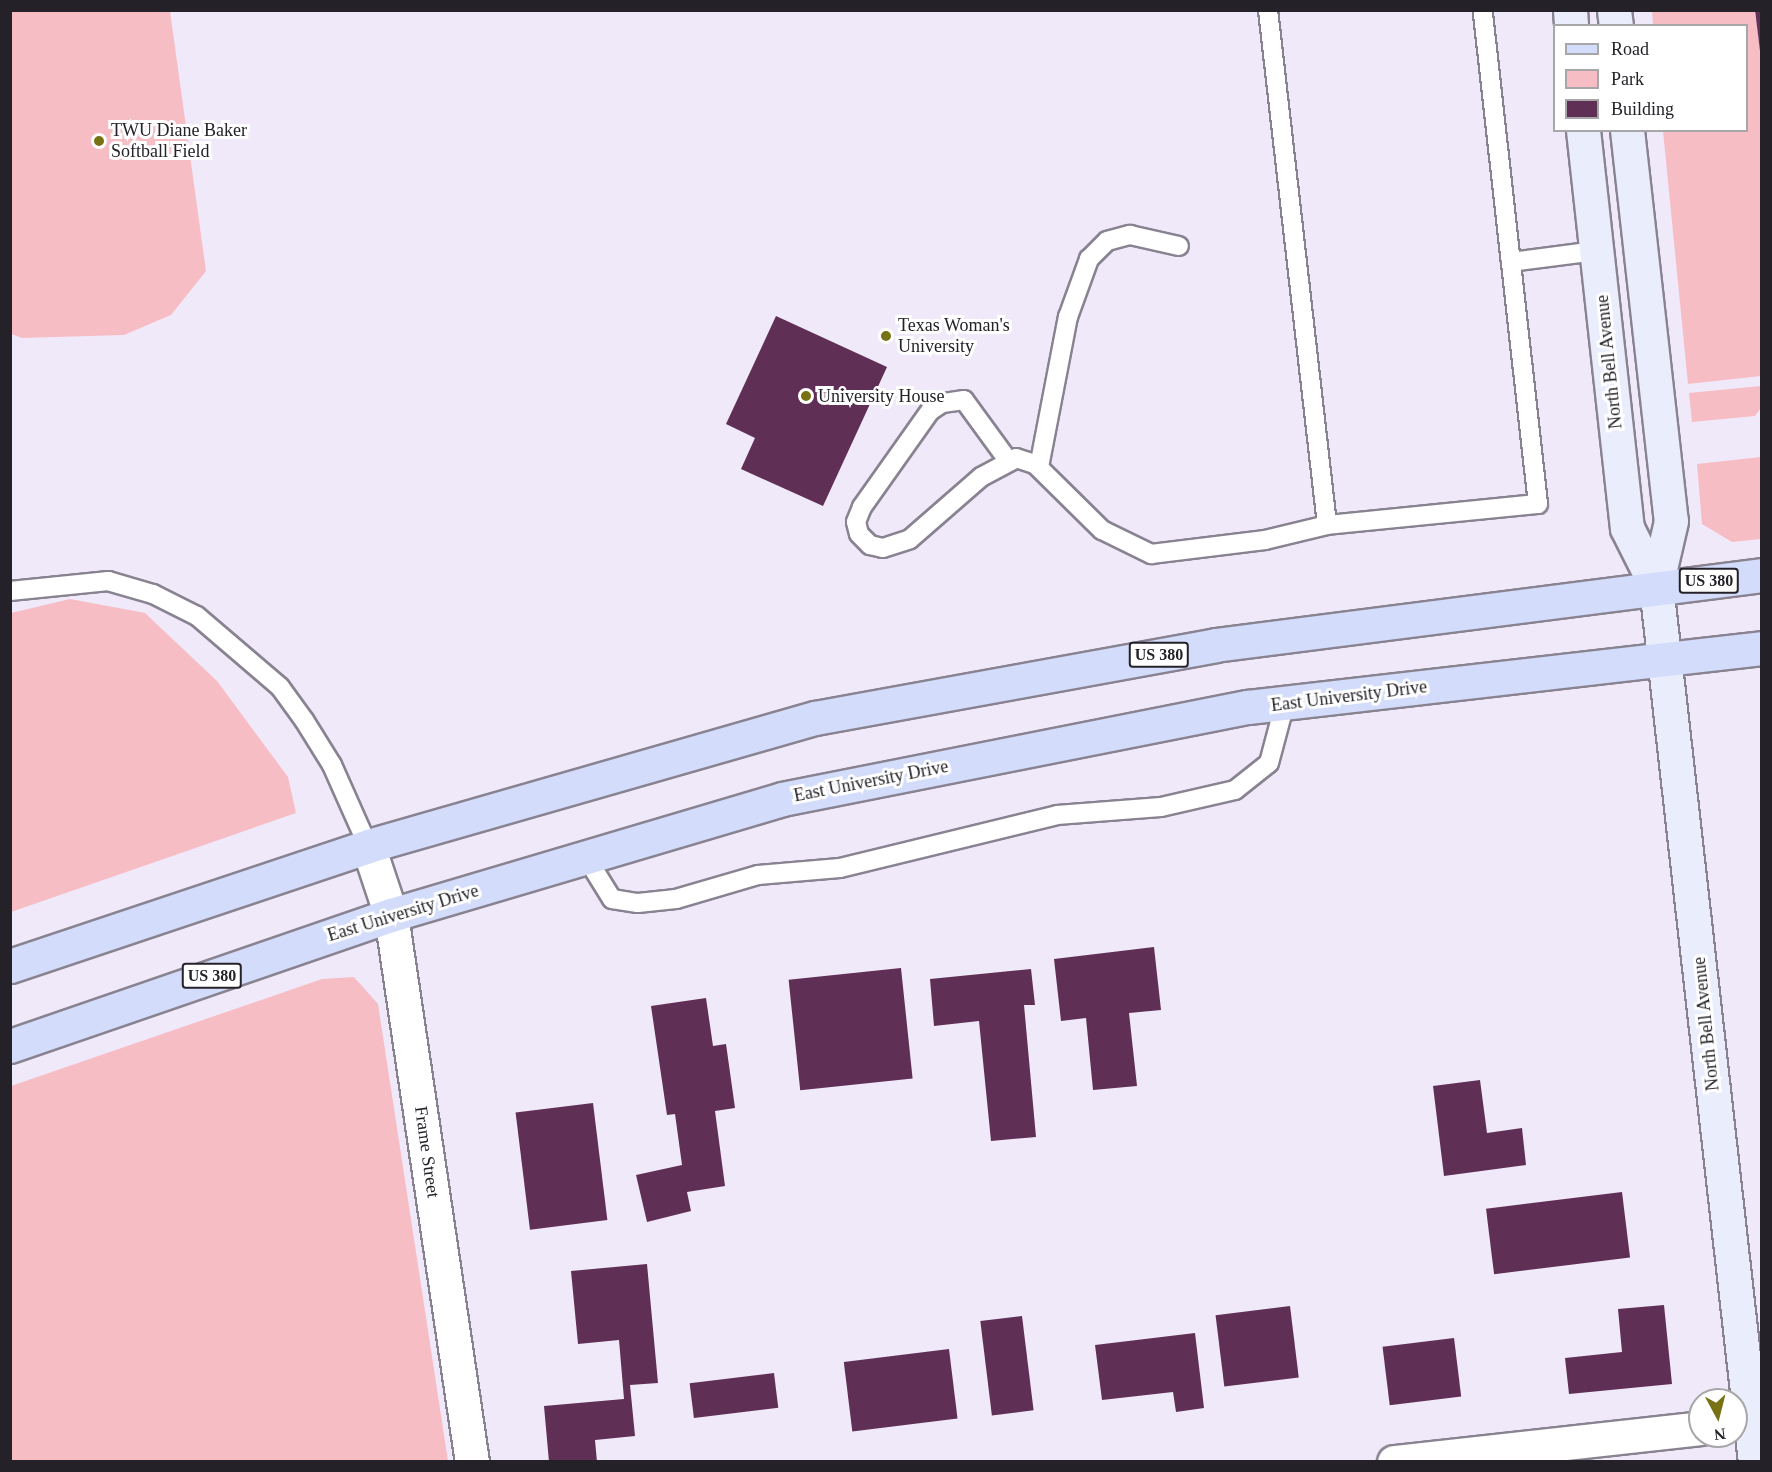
<!DOCTYPE html>
<style>
body{margin:0}
#map{position:relative;width:1772px;height:1472px;overflow:hidden;background:#f0e9fa;font-family:"Times New Roman",serif}
div>[style]{position:absolute}
.green>*{inset:0;background:#f7bdc5}
.building>*{inset:0;background:#602f55;transform-origin:0 0}
.roads{filter:drop-shadow(2px 0 #898391) drop-shadow(-2px 0 #898391) drop-shadow(0 2px #898391) drop-shadow(0 -2px #898391)}
.lane>*{height:18px;margin:-9px;padding:0 9px;transform-origin:9px;border-radius:9px;background:#fff}
.street>*{height:33px;margin:-16.5px;padding:0 16.5px;transform-origin:16.5px;border-radius:16.5px;background:#fff}
.secondary>*{height:33px;margin:-16.5px;padding:0 16.5px;transform-origin:16.5px;border-radius:16.5px;background:#e9edfc}
.primary>*{height:33px;margin:-16.5px;padding:0 16.5px;transform-origin:16.5px;border-radius:16.5px;background:#d3dcfa}
.dots>*{width:16px;height:16px;translate:-50% -50%;box-sizing:border-box;border:3px solid #fff;border-radius:50%}
span{translate:-50% -50%;white-space:nowrap;text-align:center;line-height:1.15;-webkit-text-stroke:6px #fff;paint-order:stroke}
.shield-label span{padding:2px 4px;background:#fff;border:2px solid;border-radius:4px;-webkit-text-stroke-width:0}
.shield-label{font-size:16px;color:#242228;font-weight:700}
.poi-label{font-size:18px;color:#242228}
.left{translate:0 -50%;text-align:left}
.street-label{font-size:18px;color:#242228}
.frame{position:absolute;inset:0;border:12px solid #242228;pointer-events:none}
.legend{position:absolute;left:1553px;top:24px;width:195px;height:108px;box-sizing:border-box;background:#fff;border:2px solid #a7a7a9;margin:0;padding:8px 10px;list-style:none;font-size:18px;color:#242228}
.legend li{display:flex;align-items:center;gap:12px;height:30px}
.legend b{width:30px;border:2px solid #a7a7a9}
.north{position:absolute;left:1688px;top:1388px;width:60px;height:60px;box-sizing:border-box;background:#fff;border:2px solid #a7a7a9;border-radius:50%;rotate:173deg;font-size:16px;font-weight:700;line-height:24px;text-align:center;color:#242228}
.north::after{content:'';display:block;margin:auto;width:21px;height:27px;background:#787214;clip-path:polygon(50% 0,100% 100%,50% 72%,0 100%)}
</style>
<div id="map">
<div class="green">
<div style="clip-path:polygon(10px 11px,170px 11px,206px 271px,171px 315px,124px 335px,22px 338px,11px 334px)"></div>
<div style="clip-path:polygon(1652px 11px,1755px 11px,1762px 64px,1761px 376px,1688px 384px,1663px 131px,1746px 130px,1746px 26px,1653px 25px)"></div>
<div style="clip-path:polygon(1761px 386px,1761px 408px,1755px 416px,1692px 422px,1689px 393px)"></div>
<div style="clip-path:polygon(1761px 457px,1761px 539px,1732px 542px,1702px 524px,1697px 464px)"></div>
<div style="clip-path:polygon(70px 599px,145px 613px,217px 681px,288px 777px,296px 813px,11px 912px,11px 613px)"></div>
<div style="clip-path:polygon(354px 977px,378px 1004px,448px 1461px,11px 1461px,11px 1086px,322px 979px)"></div>
</div>
<div class="building">
<div style="clip-path:polygon(1755px 10px,1762px 10px,1762px 51px,1760px 51px)"></div>
<div style="clip-path:polygon(776px 316px,887px 367px,823px 506px,741px 469px,755px 438px,726px 424px)"></div>
<div style="clip-path:polygon(1154px 947px,1161px 1010px,1129px 1013px,1137px 1086px,1093px 1090px,1086px 1018px,1061px 1021px,1054px 959px)"></div>
<div style="left:901px;top:968px;width:111px;height:113px;rotate:84deg"></div>
<div style="clip-path:polygon(1031px 969px,1035px 1005px,1024px 1005px,1036px 1137px,991px 1141px,979px 1021px,934px 1026px,930px 979px)"></div>
<div style="clip-path:polygon(706px 998px,713px 1046px,726px 1044px,735px 1108px,715px 1111px,725px 1186px,687px 1192px,691px 1211px,647px 1222px,636px 1175px,682px 1165px,675px 1114px,667px 1115px,651px 1006px)"></div>
<div style="clip-path:polygon(1480px 1080px,1487px 1133px,1522px 1128px,1526px 1165px,1444px 1176px,1433px 1086px)"></div>
<div style="left:593px;top:1103px;width:118px;height:78px;rotate:83deg"></div>
<div style="left:1622px;top:1192px;width:66px;height:137px;rotate:83deg"></div>
<div style="clip-path:polygon(647px 1264px,658px 1383px,630px 1385px,635px 1436px,595px 1440px,597px 1462px,549px 1462px,544px 1406px,624px 1399px,619px 1340px,578px 1344px,571px 1271px)"></div>
<div style="clip-path:polygon(1664px 1305px,1672px 1384px,1569px 1394px,1565px 1358px,1622px 1352px,1618px 1309px)"></div>
<div style="left:1290px;top:1306px;width:72px;height:75px;rotate:83deg"></div>
<div style="left:1022px;top:1316px;width:95px;height:42px;rotate:83deg"></div>
<div style="clip-path:polygon(1195px 1333px,1204px 1408px,1176px 1412px,1173px 1392px,1102px 1400px,1095px 1345px)"></div>
<div style="left:1454px;top:1338px;width:59px;height:72px;rotate:83deg"></div>
<div style="left:949px;top:1349px;width:70px;height:106px;rotate:83deg"></div>
<div style="left:774px;top:1373px;width:35px;height:85px;rotate:83deg"></div>
</div>
<div class="roads">
<div class="lane">
<div style="left:1268px;top:10px;width:518px;rotate:83.46deg"></div>
<div style="left:1327px;top:525px;width:212px;rotate:-5.7deg"></div>
<div style="left:1538px;top:504px;width:497px;rotate:-96.4deg"></div>
<div style="left:1511px;top:262px;width:86px;rotate:-7.4deg"></div>
<div style="left:1007px;top:459px;width:73px;rotate:-126.1deg"></div>
<div style="left:964px;top:400px;width:22px;rotate:172deg"></div>
<div style="left:942px;top:403px;width:14px;rotate:146deg"></div>
<div style="left:930px;top:411px;width:118px;rotate:125.3deg"></div>
<div style="left:862px;top:507px;width:16px;rotate:112deg"></div>
<div style="left:856px;top:522px;width:12px;rotate:76deg"></div>
<div style="left:859px;top:534px;width:16px;rotate:45deg"></div>
<div style="left:870px;top:545px;width:13px;rotate:13deg"></div>
<div style="left:883px;top:548px;width:28px;rotate:-18deg"></div>
<div style="left:910px;top:539px;width:94px;rotate:-41.1deg"></div>
<div style="left:981px;top:477px;width:40px;rotate:-28deg"></div>
<div style="left:1016px;top:458px;width:20px;rotate:18deg"></div>
<div style="left:1035px;top:464px;width:94px;rotate:44.6deg"></div>
<div style="left:1102px;top:530px;width:55px;rotate:26.1deg"></div>
<div style="left:1151px;top:554px;width:115px;rotate:-7deg"></div>
<div style="left:1265px;top:540px;width:64px;rotate:-13.6deg"></div>
<div style="left:1039px;top:467px;width:153px;rotate:-79.1deg"></div>
<div style="left:1068px;top:317px;width:62px;rotate:-70.1deg"></div>
<div style="left:1089px;top:259px;width:25px;rotate:-45deg"></div>
<div style="left:1107px;top:241px;width:24px;rotate:-15deg"></div>
<div style="left:1130px;top:235px;width:50px;rotate:12.7deg"></div>
<div style="left:10px;top:591px;width:99px;rotate:-5.8deg"></div>
<div style="left:108px;top:581px;width:47px;rotate:16.1deg"></div>
<div style="left:153px;top:594px;width:49px;rotate:26.6deg"></div>
<div style="left:197px;top:616px;width:109px;rotate:40.5deg"></div>
<div style="left:280px;top:687px;width:41px;rotate:54deg"></div>
<div style="left:304px;top:720px;width:53px;rotate:58.1deg"></div>
<div style="left:332px;top:765px;width:89px;rotate:66deg"></div>
<div style="left:586px;top:857px;width:49px;rotate:58.2deg"></div>
<div style="left:612px;top:899px;width:26px;rotate:9deg"></div>
<div style="left:638px;top:903px;width:38px;rotate:-6deg"></div>
<div style="left:676px;top:899px;width:85px;rotate:-16.3deg"></div>
<div style="left:758px;top:875px;width:82px;rotate:-4.9deg"></div>
<div style="left:840px;top:868px;width:223px;rotate:-13.7deg"></div>
<div style="left:1057px;top:815px;width:104px;rotate:-4.4deg"></div>
<div style="left:1161px;top:807px;width:76px;rotate:-12.9deg"></div>
<div style="left:1235px;top:790px;width:43px;rotate:-38.5deg"></div>
<div style="left:1269px;top:763px;width:62px;rotate:-75.1deg"></div>
</div>
<div class="street">
<div style="left:368px;top:846px;width:73px;rotate:71.6deg"></div>
<div style="left:391px;top:915px;width:553px;rotate:81.58deg"></div>
<div style="left:1394px;top:1462px;width:308px;rotate:-6.3deg"></div>
</div>
<div class="secondary">
<div style="left:1570px;top:10px;width:16px;rotate:86deg"></div>
<div style="left:1614px;top:10px;width:16px;rotate:83deg"></div>
<div style="left:1583px;top:130px;width:400px;rotate:83.7deg"></div>
<div style="left:1627px;top:528px;width:65px;rotate:63.4deg"></div>
<div style="left:1627px;top:130px;width:393px;rotate:83.6deg"></div>
<div style="left:1671px;top:521px;width:67px;rotate:103deg"></div>
<div style="left:1656px;top:586px;width:882px;rotate:83.55deg"></div>
</div>
<div class="primary">
<div style="left:10px;top:966px;width:378px;rotate:-18.5deg"></div>
<div style="left:368px;top:846px;width:465px;rotate:-16deg"></div>
<div style="left:815px;top:718px;width:407px;rotate:-10.3deg"></div>
<div style="left:1215px;top:645px;width:551px;rotate:-7.29deg"></div>
<div style="left:10px;top:1046px;width:403px;rotate:-19deg"></div>
<div style="left:391px;top:915px;width:408px;rotate:-16.5deg"></div>
<div style="left:782px;top:799px;width:475px;rotate:-11.2deg"></div>
<div style="left:1248px;top:707px;width:517px;rotate:-6.55deg"></div>
</div>
</div>
<div class="dots">
<div style="left:99px;top:141px;background:#787214"></div>
<div style="left:886px;top:336px;background:#787214"></div>
<div style="left:806px;top:396px;background:#787214"></div>
</div>
<div class="shield-label">
<span style="left:1709px;top:581px">US 380</span>
<span style="left:1159px;top:655px">US 380</span>
<span style="left:212px;top:976px">US 380</span>
</div>
<div class="poi-label">
<span class="left" style="left:111px;top:141px">TWU Diane Baker<br>Softball Field</span>
<span class="left" style="left:898px;top:336px">Texas Woman's<br>University</span>
<span class="left" style="left:818px;top:396px">University House</span>
</div>
<div class="street-label">
<span style="left:1609px;top:362px;rotate:-96deg">North Bell Avenue</span>
<span style="left:1349px;top:696px;rotate:-7deg">East University Drive</span>
<span style="left:871px;top:781px;rotate:-11deg">East University Drive</span>
<span style="left:403px;top:913px;rotate:-17deg">East University Drive</span>
<span style="left:1706px;top:1024px;rotate:-96deg">North Bell Avenue</span>
<span style="left:427px;top:1152px;rotate:82deg">Frame Street</span>
</div>
<div class="frame"></div>
<ul class="legend">
<li><b style="height:8px;background:#d3dcfa"></b>Road</li>
<li><b style="height:16px;background:#f7bdc5"></b>Park</li>
<li><b style="height:16px;background:#602f55"></b>Building</li>
</ul>
<div class="north">N</div>
</div>
